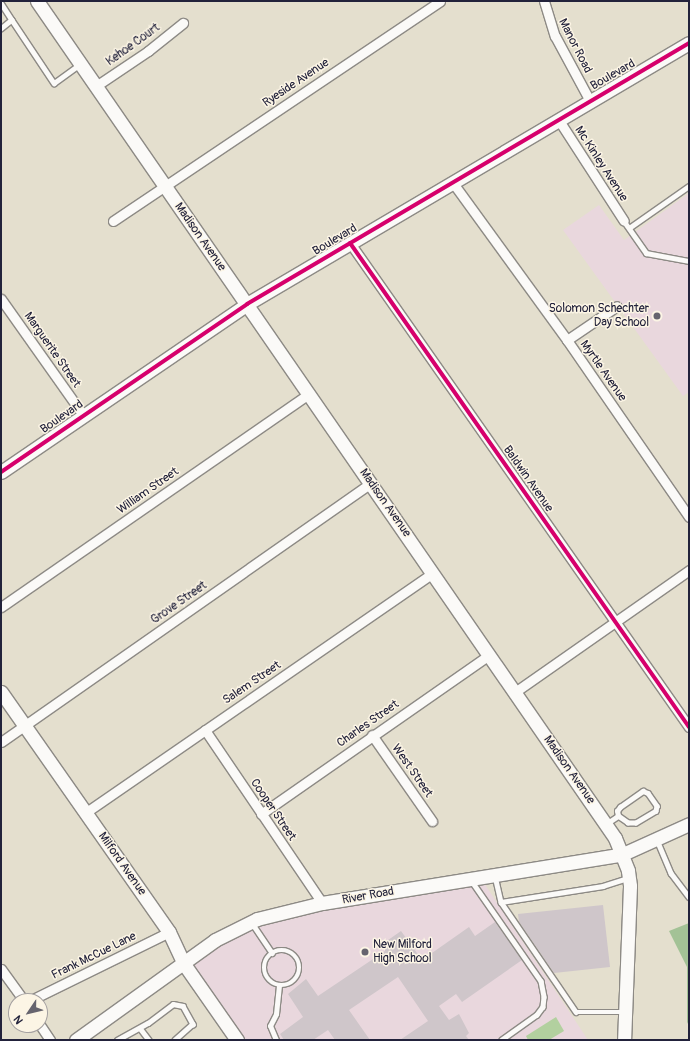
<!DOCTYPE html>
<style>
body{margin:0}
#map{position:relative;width:690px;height:1041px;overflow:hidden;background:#e4dfce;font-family:Pangolin,sans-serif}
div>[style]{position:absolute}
.built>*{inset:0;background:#e9d7dd}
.green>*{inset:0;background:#b2d09f}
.forest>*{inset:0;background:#a3c296}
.building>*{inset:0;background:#cfc6ca}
.roads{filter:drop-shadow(1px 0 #8d8a85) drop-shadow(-1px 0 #8d8a85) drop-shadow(0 1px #8d8a85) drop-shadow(0 -1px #8d8a85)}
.lane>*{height:4.5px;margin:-2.25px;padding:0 2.25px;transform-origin:2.25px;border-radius:2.25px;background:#fbfaf8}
.lane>.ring{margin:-2.25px;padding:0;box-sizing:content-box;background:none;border:4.5px solid #fbfaf8;border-radius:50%}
.street>*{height:9px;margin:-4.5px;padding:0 4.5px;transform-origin:4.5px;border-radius:4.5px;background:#fbfaf8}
.secondary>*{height:13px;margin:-6.5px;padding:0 6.5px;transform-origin:6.5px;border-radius:6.5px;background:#fbfaf8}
.cycleway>*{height:4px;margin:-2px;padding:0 2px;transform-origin:2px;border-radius:2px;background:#d6006c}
.dots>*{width:11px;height:11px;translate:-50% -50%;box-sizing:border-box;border:2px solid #fcf5e5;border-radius:50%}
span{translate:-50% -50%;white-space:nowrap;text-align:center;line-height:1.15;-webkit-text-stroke:3px #fcf5e5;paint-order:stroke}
.street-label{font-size:12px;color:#22223b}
.poi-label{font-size:12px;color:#22223b}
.right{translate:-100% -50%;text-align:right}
.left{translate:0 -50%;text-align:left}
.frame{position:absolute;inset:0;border:2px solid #22223b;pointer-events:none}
.north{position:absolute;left:8px;top:993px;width:40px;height:40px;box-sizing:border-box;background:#fcf5e5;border:1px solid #a5a1a1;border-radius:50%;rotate:235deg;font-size:11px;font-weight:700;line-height:16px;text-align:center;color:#22223b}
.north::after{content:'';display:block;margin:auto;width:14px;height:18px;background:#66646e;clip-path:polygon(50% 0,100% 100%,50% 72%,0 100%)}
</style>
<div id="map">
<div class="built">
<div style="clip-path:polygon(689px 193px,689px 392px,683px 396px,563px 230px,599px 205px,624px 240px)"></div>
<div style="clip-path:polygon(480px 877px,588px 1040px,237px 1040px,184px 964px,257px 919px)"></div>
</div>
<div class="green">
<div style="clip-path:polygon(556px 1017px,564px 1031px,549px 1040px,528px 1040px,526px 1036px)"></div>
</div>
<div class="forest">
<div style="clip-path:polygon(689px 923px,689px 1026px,687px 1022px,687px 967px,669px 931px)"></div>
</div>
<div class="building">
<div style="clip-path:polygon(603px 905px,610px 967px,554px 973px,519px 922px,518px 914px)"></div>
<div style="clip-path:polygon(495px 922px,522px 960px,462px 1002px,456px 994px,439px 1006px,449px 1020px,459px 1014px,469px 1033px,466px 1036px,469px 1040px,400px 1040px,428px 1021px,398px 977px,349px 1010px,370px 1040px,335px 1040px,328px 1030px,313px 1040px,284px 1040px,280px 1034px,303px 1017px,288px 994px,306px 979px,318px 996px,385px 951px,381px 945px,401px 931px,422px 960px,469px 927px,475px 936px)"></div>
</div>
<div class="roads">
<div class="lane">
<div style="left:1px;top:3px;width:20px;rotate:57deg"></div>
<div style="left:12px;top:20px;width:14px;rotate:141deg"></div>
<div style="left:12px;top:20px;width:76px;rotate:56.3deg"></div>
<div style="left:54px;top:83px;width:31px;rotate:-36deg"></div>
<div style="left:624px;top:221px;width:39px;rotate:55deg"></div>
<div style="left:646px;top:253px;width:44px;rotate:10.5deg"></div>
<div style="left:629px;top:228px;width:73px;rotate:-35deg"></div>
<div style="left:643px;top:791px;width:5px;rotate:22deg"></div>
<div style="left:648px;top:793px;width:16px;rotate:55deg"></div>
<div style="left:657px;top:806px;width:5px;rotate:101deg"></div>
<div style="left:656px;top:811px;width:23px;rotate:149deg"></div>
<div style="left:636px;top:823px;width:8px;rotate:180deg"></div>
<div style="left:628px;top:823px;width:12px;rotate:-145deg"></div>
<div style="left:618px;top:816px;width:5px;rotate:-101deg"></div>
<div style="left:617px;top:811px;width:5px;rotate:-53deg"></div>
<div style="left:620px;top:807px;width:28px;rotate:-35deg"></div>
<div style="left:606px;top:824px;width:14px;rotate:-34deg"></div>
<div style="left:657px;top:840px;width:36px;rotate:67deg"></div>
<div style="left:671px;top:873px;width:30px;rotate:53deg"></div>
<div style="left:495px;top:876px;width:27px;rotate:77deg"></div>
<div style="left:501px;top:902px;width:133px;rotate:55.7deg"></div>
<div style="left:576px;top:1012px;width:47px"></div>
<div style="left:471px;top:880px;width:123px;rotate:55.3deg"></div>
<div style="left:541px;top:981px;width:16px;rotate:79deg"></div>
<div style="left:544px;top:997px;width:10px;rotate:96deg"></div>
<div style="left:543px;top:1007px;width:10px;rotate:127deg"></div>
<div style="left:537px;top:1015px;width:43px;rotate:144.5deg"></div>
<div style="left:501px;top:902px;width:103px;rotate:-8.9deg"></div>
<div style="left:603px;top:886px;width:25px;rotate:-18deg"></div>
<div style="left:252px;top:923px;width:36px;rotate:56deg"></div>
<div class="ring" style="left:264px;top:950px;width:31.5px;height:31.5px"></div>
<div style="left:140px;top:1028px;width:15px;rotate:53deg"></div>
<div style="left:117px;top:1040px;width:35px;rotate:-29deg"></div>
<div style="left:148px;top:1023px;width:31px;rotate:-37deg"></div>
<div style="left:173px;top:1004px;width:10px;rotate:11deg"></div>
<div style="left:183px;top:1006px;width:21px;rotate:61deg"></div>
<div style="left:193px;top:1024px;width:24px;rotate:138deg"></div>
<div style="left:276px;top:1040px;width:15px;rotate:-113deg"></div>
<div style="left:270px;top:1026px;width:13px;rotate:-63deg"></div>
<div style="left:276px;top:1014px;width:28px;rotate:-84deg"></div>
</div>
<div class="street">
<div style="left:544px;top:1px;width:37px;rotate:73deg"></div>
<div style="left:555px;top:36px;width:74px;rotate:61.7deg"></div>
<div style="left:96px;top:86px;width:63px;rotate:-33.9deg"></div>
<div style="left:148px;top:51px;width:45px;rotate:-38.7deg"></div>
<div style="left:558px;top:119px;width:121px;rotate:57.1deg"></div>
<div style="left:453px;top:183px;width:194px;rotate:54deg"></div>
<div style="left:567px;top:340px;width:215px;rotate:55.4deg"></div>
<div style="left:113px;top:221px;width:394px;rotate:-33.9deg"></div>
<div style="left:350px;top:243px;width:591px;rotate:54.99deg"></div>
<div style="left:1px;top:299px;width:142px;rotate:54.7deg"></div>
<div style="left:567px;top:340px;width:60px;rotate:-34.2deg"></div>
<div style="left:1px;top:607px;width:374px;rotate:-34.7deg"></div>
<div style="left:515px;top:692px;width:213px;rotate:-35deg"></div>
<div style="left:205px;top:730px;width:209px;rotate:55.9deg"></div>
<div style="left:372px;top:735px;width:105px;rotate:55.1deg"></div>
<div style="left:1px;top:742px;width:452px;rotate:-35deg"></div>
<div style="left:85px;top:813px;width:423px;rotate:-34.6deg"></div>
<div style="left:261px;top:814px;width:278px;rotate:-34.9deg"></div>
<div style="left:1px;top:969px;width:39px;rotate:54deg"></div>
<div style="left:29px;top:1001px;width:156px;rotate:-26.2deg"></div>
<div style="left:40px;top:1025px;width:18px;rotate:56deg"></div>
</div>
<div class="secondary">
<div style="left:37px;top:1px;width:1017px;rotate:55.37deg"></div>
<div style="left:615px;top:838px;width:35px;rotate:68deg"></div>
<div style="left:628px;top:871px;width:15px;rotate:82deg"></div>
<div style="left:630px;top:886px;width:154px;rotate:92.2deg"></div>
<div style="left:1px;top:472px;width:298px;rotate:-34.3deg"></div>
<div style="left:247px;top:304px;width:513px;rotate:-30.56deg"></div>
<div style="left:1px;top:692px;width:293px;rotate:55deg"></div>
<div style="left:169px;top:932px;width:35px;rotate:65deg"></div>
<div style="left:184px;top:964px;width:93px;rotate:55.1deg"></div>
<div style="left:76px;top:1040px;width:171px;rotate:-35.7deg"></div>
<div style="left:215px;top:940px;width:47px;rotate:-26.6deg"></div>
<div style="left:257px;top:919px;width:67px;rotate:-13.8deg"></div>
<div style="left:322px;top:903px;width:305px;rotate:-9.2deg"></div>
<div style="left:623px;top:854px;width:72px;rotate:-24.4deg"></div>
</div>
</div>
<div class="cycleway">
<div style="left:350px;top:243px;width:591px;rotate:54.99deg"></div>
<div style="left:1px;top:472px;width:298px;rotate:-34.3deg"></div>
<div style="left:247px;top:304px;width:513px;rotate:-30.56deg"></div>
</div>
<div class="dots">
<div style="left:657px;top:316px;background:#66646e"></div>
<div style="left:365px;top:952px;background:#66646e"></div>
</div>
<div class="street-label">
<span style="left:133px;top:45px;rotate:-36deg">Kehoe Court</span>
<span style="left:575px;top:46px;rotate:63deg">Manor Road</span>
<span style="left:613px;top:75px;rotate:-30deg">Boulevard</span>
<span style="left:296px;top:83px;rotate:-34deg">Ryeside Avenue</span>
<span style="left:601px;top:164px;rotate:57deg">Mc Kinley Avenue</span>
<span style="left:200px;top:237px;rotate:55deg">Madison Avenue</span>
<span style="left:335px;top:240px;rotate:-31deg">Boulevard</span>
<span style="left:52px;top:350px;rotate:55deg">Marguerite Street</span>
<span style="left:603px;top:371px;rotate:55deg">Myrtle Avenue</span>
<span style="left:62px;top:417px;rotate:-35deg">Boulevard</span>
<span style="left:528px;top:479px;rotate:55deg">Baldwin Avenue</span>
<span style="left:148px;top:491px;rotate:-35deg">William Street</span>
<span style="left:385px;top:503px;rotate:55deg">Madison Avenue</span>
<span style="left:179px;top:603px;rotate:-35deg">Grove Street</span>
<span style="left:252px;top:683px;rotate:-34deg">Salem Street</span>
<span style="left:368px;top:724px;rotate:-35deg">Charles Street</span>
<span style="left:569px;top:770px;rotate:55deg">Madison Avenue</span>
<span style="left:412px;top:771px;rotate:55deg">West Street</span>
<span style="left:273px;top:810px;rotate:56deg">Cooper Street</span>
<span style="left:122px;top:864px;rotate:55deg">Milford Avenue</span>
<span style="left:368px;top:896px;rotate:-10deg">River Road</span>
<span style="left:94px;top:956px;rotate:-26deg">Frank McCue Lane</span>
</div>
<div class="poi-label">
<span class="right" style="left:649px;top:316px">Solomon Schechter<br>Day School</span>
<span class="left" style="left:373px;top:952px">New Milford<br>High School</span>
</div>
<div class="frame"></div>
<div class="north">N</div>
</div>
